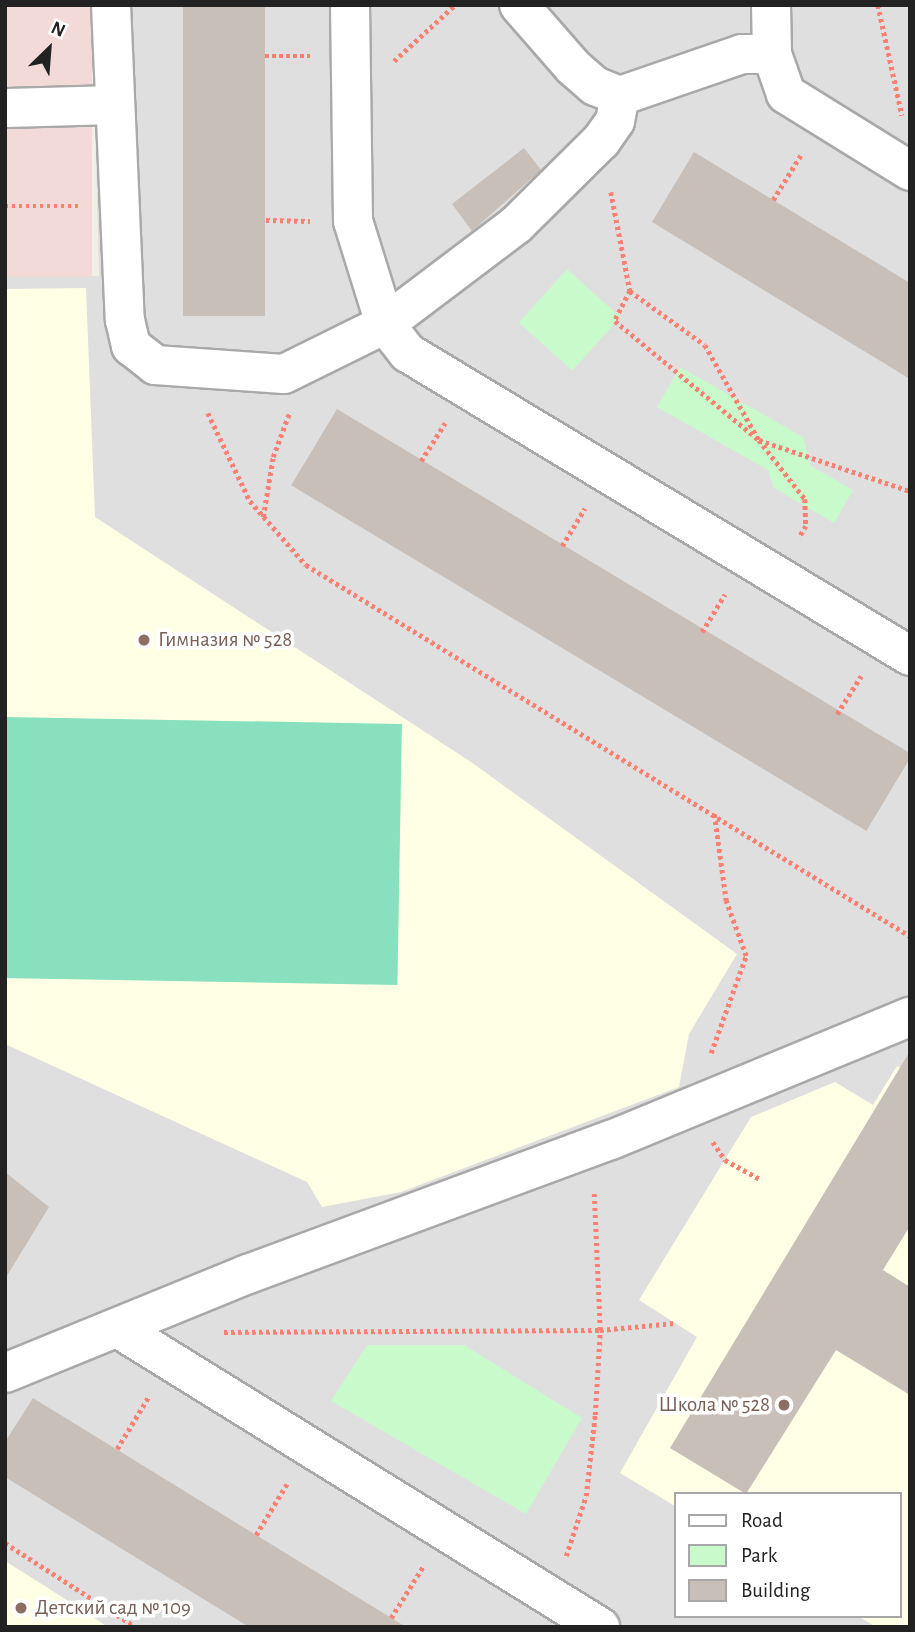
<!DOCTYPE html>
<meta charset="utf-8">
<style>
body{margin:0}
#map{position:relative;width:915px;height:1632px;overflow:hidden;background:#f2efe9;font-family:"Alegreya Sans",sans-serif}
div>[style]{position:absolute}
.residential>*{inset:0;background:#e0dfdf}
.commercial>*{inset:0;background:#f2dad9;transform-origin:0 0}
.education>*{inset:0;background:#ffffe5}
.park>*{inset:0;background:#c8facc;transform-origin:0 0}
.pitch>*{inset:0;background:#88e0be;transform-origin:0 0}
.building>*{inset:0;background:#c7bfb8;transform-origin:0 0}
.path>*{height:4.5px;margin-top:-2.25px;transform-origin:0;background:repeating-linear-gradient(90deg,#fa8072 0 3.5px,transparent 0 7px)}
.roads{filter:drop-shadow(2px 0 #a9a9a9) drop-shadow(-2px 0 #a9a9a9) drop-shadow(0 2px #a9a9a9) drop-shadow(0 -2px #a9a9a9)}
.minor>*{height:38px;margin:-19px;padding:0 19px;transform-origin:19px;border-radius:19px;background:#fff}
.dots>*{width:19px;height:19px;translate:-50% -50%;box-sizing:border-box;border:4px solid #fff;border-radius:50%}
span{translate:-50% -50%;white-space:nowrap;text-align:center;line-height:1.15;-webkit-text-stroke:7px #fff;paint-order:stroke}
.education-label{font-size:21px;color:#785e54}
.left{translate:0 -50%;text-align:left}
.right{translate:-100% -50%;text-align:right}
.frame{position:absolute;inset:0;border:7px solid #222;pointer-events:none}
.legend{position:absolute;left:674px;top:1492px;width:228px;height:126px;box-sizing:border-box;background:#fff;border:2px solid #a7a7a7;margin:0;padding:9px 12px;list-style:none;font-size:21px;color:#222}
.legend li{display:flex;align-items:center;gap:14px;height:35px}
.legend b{width:35px;border:2px solid #a7a7a7}
.north{position:absolute;left:14px;top:14px;width:70px;height:70px;-webkit-text-stroke:5px #fff;paint-order:stroke;rotate:25deg;font-size:19px;font-weight:700;line-height:28px;text-align:center;color:#222}
.north::after{content:'';display:block;margin:auto;width:24px;height:32px;background:#222;clip-path:polygon(50% 0,100% 100%,50% 72%,0 100%)}
</style>
<div id="map">
<div class="residential">
<div style="clip-path:polygon(evenodd,92px 5px,910px 5px,910px 1627px,5px 1627px,5px 277px,99px 276px,92px 5px,675px 1494px,899px 1494px,899px 1616px,675px 1616px,675px 1494px)"></div>
</div>
<div class="commercial">
<div style="left:5px;top:5px;width:87px;height:272px"></div>
</div>
<div class="education">
<div style="clip-path:polygon(86px 288px,95px 517px,471px 762px,737px 954px,689px 1034px,679px 1087px,401px 1192px,322px 1207px,307px 1182px,5px 1044px,5px 289px)"></div>
<div style="clip-path:polygon(897px 1066px,910px 1073px,910px 1627px,876px 1627px,858px 1616px,899px 1616px,899px 1494px,675px 1494px,675px 1506px,620px 1473px,697px 1337px,639px 1300px,751px 1117px,835px 1082px,873px 1105px)"></div>
<div style="clip-path:polygon(5px 1561px,48px 1588px,108px 1627px,5px 1627px)"></div>
</div>
<div class="park">
<div style="left:567px;top:269px;width:72px;height:72px;rotate:42deg"></div>
<div style="clip-path:polygon(680px 367px,803px 437px,811px 466px,853px 490px,834px 523px,774px 488px,768px 470px,657px 407px)"></div>
<div style="clip-path:polygon(367px 1345px,464px 1345px,582px 1418px,526px 1514px,331px 1401px)"></div>
</div>
<div class="pitch">
<div style="left:5px;top:717px;width:397px;height:261px;rotate:1deg"></div>
</div>
<div class="building">
<div style="left:183px;top:5px;width:82px;height:311px"></div>
<div style="clip-path:polygon(524px 148px,541px 170px,472px 231px,452px 204px)"></div>
<div style="clip-path:polygon(694px 152px,910px 283px,910px 379px,652px 222px)"></div>
<div style="left:337px;top:409px;width:671px;height:89px;rotate:31deg"></div>
<div style="clip-path:polygon(910px 1051px,910px 1226px,883px 1270px,910px 1287px,910px 1395px,836px 1350px,746px 1494px,670px 1448px)"></div>
<div style="clip-path:polygon(5px 1172px,49px 1207px,5px 1279px)"></div>
<div style="clip-path:polygon(33px 1398px,256px 1535px,406px 1627px,249px 1627px,5px 1477px,5px 1442px)"></div>
</div>
<div class="path">
<div style="left:878px;top:5px;width:113px;rotate:77.7deg"></div>
<div style="left:265px;top:56px;width:45px"></div>
<div style="left:394px;top:61px;width:83px;rotate:-42.6deg"></div>
<div style="left:611px;top:192px;width:101px;rotate:79.1deg"></div>
<div style="left:630px;top:291px;width:92px;rotate:35.8deg"></div>
<div style="left:705px;top:345px;width:109px;rotate:60.4deg"></div>
<div style="left:759px;top:440px;width:75px;rotate:52.1deg"></div>
<div style="left:805px;top:499px;width:27px;rotate:88deg"></div>
<div style="left:806px;top:526px;width:14px;rotate:120deg"></div>
<div style="left:773px;top:200px;width:55px;rotate:-58.3deg"></div>
<div style="left:5px;top:206px;width:75px"></div>
<div style="left:266px;top:220px;width:44px;rotate:1.3deg"></div>
<div style="left:630px;top:291px;width:34px;rotate:117deg"></div>
<div style="left:615px;top:321px;width:187px;rotate:39.6deg"></div>
<div style="left:759px;top:440px;width:159px;rotate:18.7deg"></div>
<div style="left:208px;top:413px;width:98px;rotate:64.5deg"></div>
<div style="left:250px;top:501px;width:85px;rotate:48.8deg"></div>
<div style="left:306px;top:565px;width:709px;rotate:31.56deg"></div>
<div style="left:421px;top:461px;width:45px;rotate:-57.7deg"></div>
<div style="left:263px;top:517px;width:61px;rotate:-80.5deg"></div>
<div style="left:273px;top:457px;width:46px;rotate:-69.6deg"></div>
<div style="left:562px;top:546px;width:44px;rotate:-58.8deg"></div>
<div style="left:702px;top:632px;width:44px;rotate:-58.8deg"></div>
<div style="left:837px;top:714px;width:45px;rotate:-57.7deg"></div>
<div style="left:711px;top:1053px;width:103px;rotate:-70.2deg"></div>
<div style="left:746px;top:956px;width:59px;rotate:-110deg"></div>
<div style="left:726px;top:901px;width:89px;rotate:-97.8deg"></div>
<div style="left:713px;top:1142px;width:22px;rotate:56deg"></div>
<div style="left:725px;top:1160px;width:42px;rotate:28.4deg"></div>
<div style="left:224px;top:1332px;width:376px;rotate:-0.3deg"></div>
<div style="left:600px;top:1330px;width:75px;rotate:-5.3deg"></div>
<div style="left:117px;top:1449px;width:62px;rotate:-58.9deg"></div>
<div style="left:256px;top:1535px;width:62px;rotate:-58.9deg"></div>
<div style="left:5px;top:1543px;width:156px;rotate:32.7deg"></div>
<div style="left:566px;top:1556px;width:63px;rotate:-71.6deg"></div>
<div style="left:586px;top:1496px;width:81px;rotate:-83.7deg"></div>
<div style="left:595px;top:1415px;width:85px;rotate:-86.6deg"></div>
<div style="left:600px;top:1330px;width:139px;rotate:-92.5deg"></div>
<div style="left:391px;top:1618px;width:62px;rotate:-58.1deg"></div>
</div>
<div class="roads">
<div class="minor">
<div style="left:111px;top:5px;width:315px;rotate:87.5deg"></div>
<div style="left:125px;top:320px;width:27px;rotate:77deg"></div>
<div style="left:131px;top:346px;width:31px;rotate:38deg"></div>
<div style="left:155px;top:365px;width:129px;rotate:4deg"></div>
<div style="left:284px;top:374px;width:113px;rotate:-26.3deg"></div>
<div style="left:385px;top:324px;width:37px;rotate:52deg"></div>
<div style="left:408px;top:353px;width:586px;rotate:31.11deg"></div>
<div style="left:350px;top:5px;width:216px;rotate:89.2deg"></div>
<div style="left:353px;top:221px;width:108px;rotate:72.7deg"></div>
<div style="left:385px;top:324px;width:164px;rotate:-37.1deg"></div>
<div style="left:516px;top:225px;width:120px;rotate:-44.7deg"></div>
<div style="left:601px;top:141px;width:24px;rotate:-55deg"></div>
<div style="left:615px;top:121px;width:25px;rotate:-79deg"></div>
<div style="left:519px;top:5px;width:82px;rotate:48.9deg"></div>
<div style="left:573px;top:67px;width:29px;rotate:41deg"></div>
<div style="left:595px;top:86px;width:27px;rotate:22deg"></div>
<div style="left:620px;top:96px;width:129px;rotate:-19deg"></div>
<div style="left:742px;top:54px;width:30px"></div>
<div style="left:771px;top:5px;width:49px;rotate:88.8deg"></div>
<div style="left:772px;top:54px;width:42px;rotate:70.7deg"></div>
<div style="left:786px;top:94px;width:146px;rotate:31.8deg"></div>
<div style="left:5px;top:108px;width:109px;rotate:-1.6deg"></div>
<div style="left:119px;top:1329px;width:566px;rotate:31.78deg"></div>
<div style="left:5px;top:1373px;width:262px;rotate:-22.2deg"></div>
<div style="left:248px;top:1274px;width:387px;rotate:-20.3deg"></div>
<div style="left:611px;top:1140px;width:323px;rotate:-22.4deg"></div>
</div>
</div>
<div class="dots">
<div style="left:144px;top:640px;background:#8d6e63"></div>
<div style="left:784px;top:1405px;background:#8d6e63"></div>
<div style="left:21px;top:1608px;background:#8d6e63"></div>
</div>
<div class="education-label">
<span class="left" style="left:158px;top:640px">Гимназия № 528</span>
<span class="right" style="left:770px;top:1405px">Школа № 528</span>
<span class="left" style="left:35px;top:1608px">Детский сад № 109</span>
</div>
<div class="frame"></div>
<ul class="legend">
<li><b style="height:9px;background:#fff"></b>Road</li>
<li><b style="height:19px;background:#c8facc"></b>Park</li>
<li><b style="height:19px;background:#c7bfb8"></b>Building</li>
</ul>
<div class="north">N</div>
</div>
